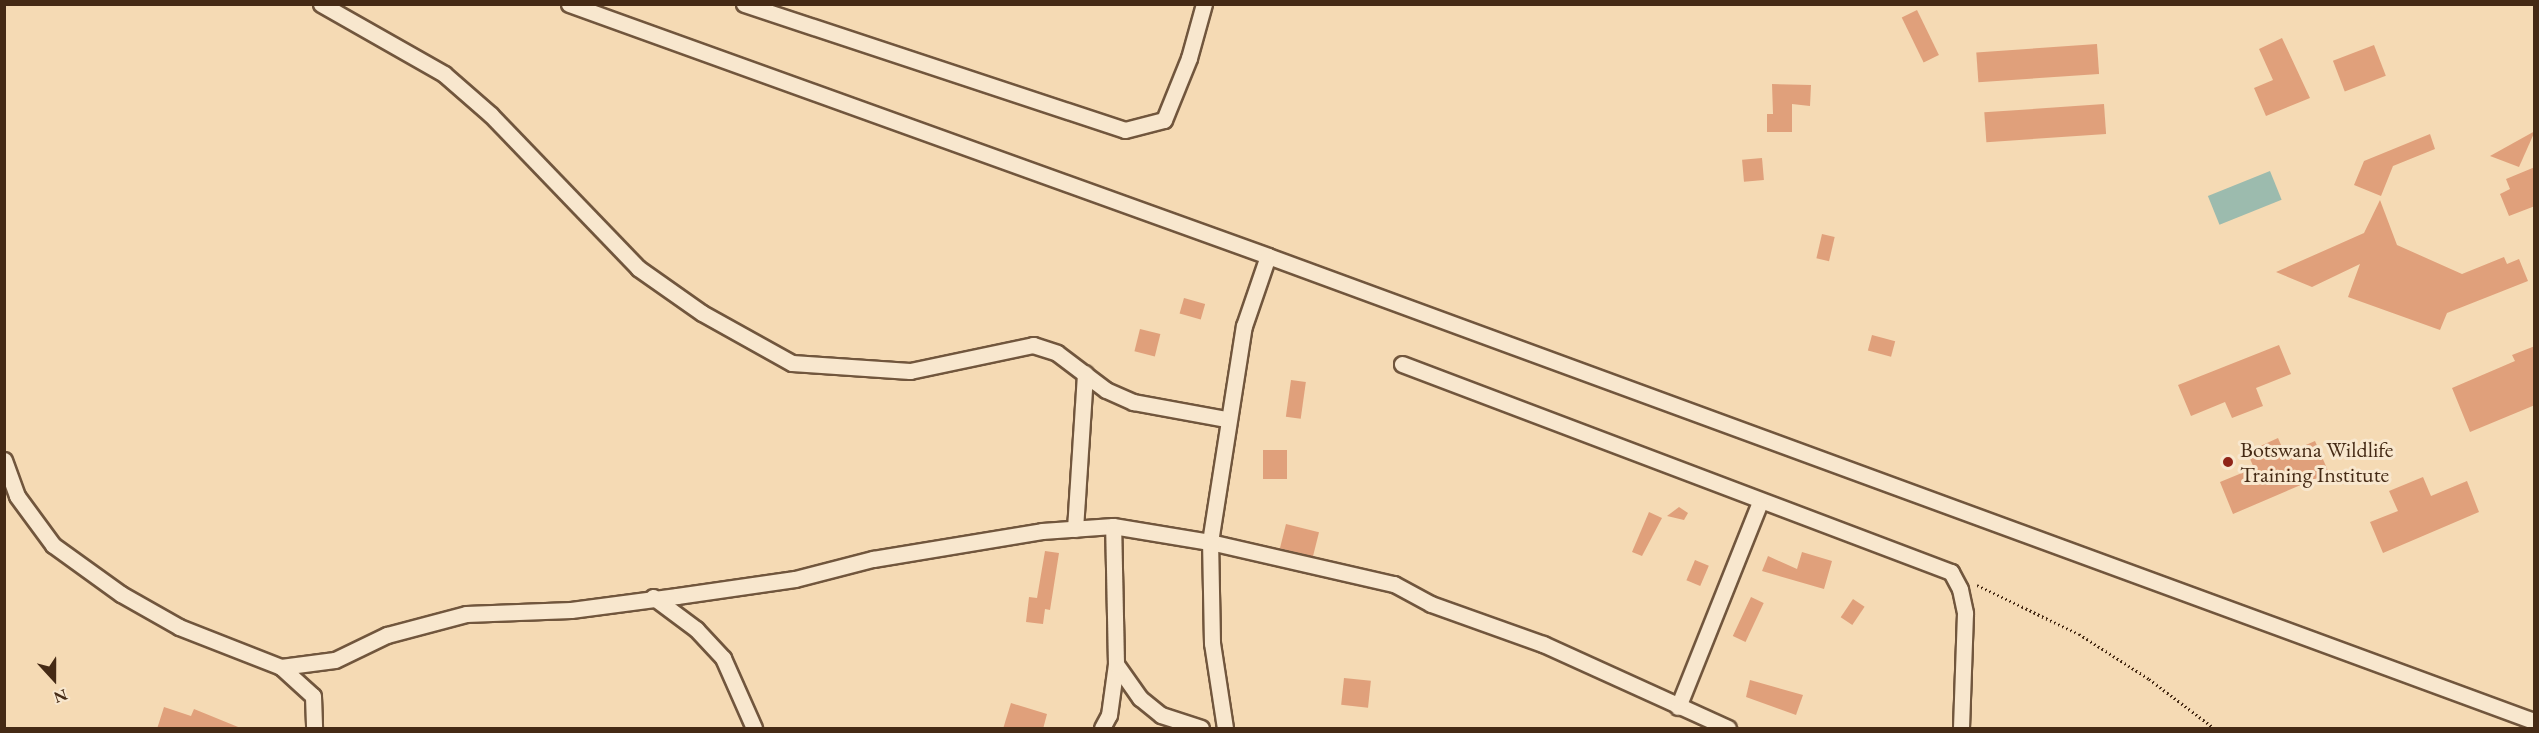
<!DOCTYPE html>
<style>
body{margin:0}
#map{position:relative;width:2539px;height:733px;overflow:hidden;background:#f5dab4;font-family:"EB Garamond",serif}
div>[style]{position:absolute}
.water>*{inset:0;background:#9cbbae;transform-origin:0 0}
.building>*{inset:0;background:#e0a07b;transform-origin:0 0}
.path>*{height:3px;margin-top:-1.5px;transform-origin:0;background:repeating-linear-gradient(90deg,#452a15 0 1.5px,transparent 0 4.5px)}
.roads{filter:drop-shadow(2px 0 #71563d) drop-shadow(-2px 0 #71563d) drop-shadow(0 2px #71563d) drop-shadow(0 -2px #71563d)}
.street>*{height:15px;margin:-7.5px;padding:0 7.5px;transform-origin:7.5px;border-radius:7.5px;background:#f8e7ce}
.dots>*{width:16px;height:16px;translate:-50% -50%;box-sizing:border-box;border:3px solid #f8e7ce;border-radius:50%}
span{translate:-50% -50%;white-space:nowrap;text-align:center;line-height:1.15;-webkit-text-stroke:6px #f8e7ce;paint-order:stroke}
.poi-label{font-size:22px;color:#452a15}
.left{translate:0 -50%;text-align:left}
.frame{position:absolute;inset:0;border:6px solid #452a15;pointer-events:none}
.north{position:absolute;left:24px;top:649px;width:60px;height:60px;-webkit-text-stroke:4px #f8e7ce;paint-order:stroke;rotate:159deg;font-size:16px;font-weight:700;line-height:24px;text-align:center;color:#452a15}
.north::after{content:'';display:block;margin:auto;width:21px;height:27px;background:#452a15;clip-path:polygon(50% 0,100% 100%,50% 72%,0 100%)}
</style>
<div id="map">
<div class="water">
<div style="left:2270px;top:171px;width:31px;height:67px;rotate:68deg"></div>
</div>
<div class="building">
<div style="left:1917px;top:10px;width:50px;height:17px;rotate:64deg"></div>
<div style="clip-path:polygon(2282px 38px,2310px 98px,2266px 116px,2254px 88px,2273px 80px,2259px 49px)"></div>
<div style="left:2097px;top:44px;width:30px;height:121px;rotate:86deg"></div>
<div style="left:2374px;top:45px;width:33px;height:44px;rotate:69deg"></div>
<div style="clip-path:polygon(1772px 84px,1811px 85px,1810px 106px,1792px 104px,1792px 132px,1767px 132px,1767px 114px,1773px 114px)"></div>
<div style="left:2104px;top:104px;width:30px;height:120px;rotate:86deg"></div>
<div style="clip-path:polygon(2535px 131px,2519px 167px,2490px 156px)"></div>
<div style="clip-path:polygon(2430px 134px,2435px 149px,2393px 166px,2381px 196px,2354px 185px,2364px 161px)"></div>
<div style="left:1762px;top:158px;width:22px;height:20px;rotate:85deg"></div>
<div style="clip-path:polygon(2535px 167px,2535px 206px,2509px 216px,2500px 194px,2510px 189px,2506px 179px)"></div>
<div style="clip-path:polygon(2380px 200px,2397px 245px,2462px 274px,2504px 257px,2507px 264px,2519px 259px,2528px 281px,2447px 313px,2440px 330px,2348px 297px,2360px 264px,2312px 287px,2276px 272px,2364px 233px)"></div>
<div style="left:1822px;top:234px;width:13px;height:25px;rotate:13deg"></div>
<div style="left:1184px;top:298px;width:22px;height:16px;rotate:16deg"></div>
<div style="left:1140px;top:329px;width:21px;height:23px;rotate:14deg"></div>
<div style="left:1872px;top:335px;width:24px;height:16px;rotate:15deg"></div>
<div style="clip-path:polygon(2279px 345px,2291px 374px,2256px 388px,2263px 406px,2232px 418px,2225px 402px,2191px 416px,2178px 385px)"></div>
<div style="clip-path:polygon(2535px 346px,2535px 405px,2470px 432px,2452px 388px,2515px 361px,2512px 355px)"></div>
<div style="left:1291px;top:380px;width:15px;height:37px;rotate:8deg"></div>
<div style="clip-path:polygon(2278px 438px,2285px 454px,2315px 441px,2329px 473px,2233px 514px,2220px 482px,2254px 468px,2247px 452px)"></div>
<div style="left:1263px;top:450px;width:24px;height:29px"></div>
<div style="clip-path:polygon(2423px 477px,2431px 496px,2467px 481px,2479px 512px,2383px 553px,2370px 522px,2398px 511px,2389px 491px)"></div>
<div style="clip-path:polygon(1679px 507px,1688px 513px,1684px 520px,1667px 516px)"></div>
<div style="clip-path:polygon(1649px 512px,1662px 518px,1642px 556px,1632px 552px)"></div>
<div style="left:1286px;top:524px;width:34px;height:25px;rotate:14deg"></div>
<div style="clip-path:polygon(1045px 551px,1059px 553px,1050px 610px,1045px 609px,1043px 624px,1026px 622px,1029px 597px,1037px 598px)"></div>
<div style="clip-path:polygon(1802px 552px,1832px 561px,1824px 589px,1762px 571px,1768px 556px,1797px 569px)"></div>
<div style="left:1695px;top:560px;width:15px;height:22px;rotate:23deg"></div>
<div style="left:1751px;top:597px;width:14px;height:43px;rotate:25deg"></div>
<div style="left:1853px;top:599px;width:14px;height:22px;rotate:34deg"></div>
<div style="left:1344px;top:678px;width:27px;height:27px;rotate:6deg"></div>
<div style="clip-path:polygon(1750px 680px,1803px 695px,1796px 715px,1746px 697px)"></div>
<div style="clip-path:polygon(1011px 703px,1047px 714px,1043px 729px,1003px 729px)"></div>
<div style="clip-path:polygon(164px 707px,191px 716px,194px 709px,243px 729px,157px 729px)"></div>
</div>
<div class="path">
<div style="left:1977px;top:585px;width:113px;rotate:25.7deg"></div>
<div style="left:2079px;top:634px;width:83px;rotate:32.7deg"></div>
<div style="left:2149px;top:679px;width:81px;rotate:37deg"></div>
</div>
<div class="roads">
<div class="street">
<div style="left:321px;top:4px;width:142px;rotate:29.6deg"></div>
<div style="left:444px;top:74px;width:62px;rotate:41.1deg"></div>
<div style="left:491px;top:115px;width:212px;rotate:46.1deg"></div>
<div style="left:638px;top:268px;width:78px;rotate:35.1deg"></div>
<div style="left:702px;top:313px;width:103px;rotate:29.1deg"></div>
<div style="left:792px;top:363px;width:118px;rotate:3.9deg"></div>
<div style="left:910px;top:371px;width:126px;rotate:-11.9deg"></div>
<div style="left:1033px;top:345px;width:25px;rotate:18deg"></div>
<div style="left:1057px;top:353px;width:61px;rotate:37.1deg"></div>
<div style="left:1106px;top:390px;width:30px;rotate:24deg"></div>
<div style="left:1133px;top:402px;width:96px;rotate:10.3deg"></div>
<div style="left:569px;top:4px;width:743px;rotate:19.82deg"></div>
<div style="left:1268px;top:256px;width:1349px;rotate:20.17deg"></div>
<div style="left:744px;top:4px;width:401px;rotate:18.3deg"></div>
<div style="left:1125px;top:130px;width:40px;rotate:-14.4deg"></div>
<div style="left:1164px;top:120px;width:67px;rotate:-68deg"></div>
<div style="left:1189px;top:58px;width:56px;rotate:-74.5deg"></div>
<div style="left:1402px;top:364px;width:587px;rotate:20.75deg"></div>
<div style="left:1951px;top:572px;width:19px;rotate:62deg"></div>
<div style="left:1960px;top:589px;width:25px;rotate:78deg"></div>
<div style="left:1965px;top:613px;width:115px;rotate:92deg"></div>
<div style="left:4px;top:460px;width:38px;rotate:70deg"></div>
<div style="left:17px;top:496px;width:61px;rotate:53.7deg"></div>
<div style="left:53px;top:545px;width:84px;rotate:35.8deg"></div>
<div style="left:121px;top:594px;width:67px;rotate:29.6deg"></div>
<div style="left:179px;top:627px;width:110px;rotate:21.4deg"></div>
<div style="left:281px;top:667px;width:43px;rotate:42.2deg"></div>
<div style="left:313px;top:696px;width:32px;rotate:88deg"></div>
<div style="left:1075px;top:529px;width:156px;rotate:-86.3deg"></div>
<div style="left:653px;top:597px;width:54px;rotate:36.7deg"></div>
<div style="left:696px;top:629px;width:40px;rotate:47deg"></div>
<div style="left:723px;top:658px;width:77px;rotate:66.1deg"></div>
<div style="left:1116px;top:664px;width:42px;rotate:54.8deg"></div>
<div style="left:1140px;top:698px;width:27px;rotate:39deg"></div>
<div style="left:1161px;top:715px;width:42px;rotate:18deg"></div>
<div style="left:281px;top:667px;width:54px;rotate:-7.4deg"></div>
<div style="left:335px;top:660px;width:58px;rotate:-25.7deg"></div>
<div style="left:387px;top:635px;width:82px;rotate:-14.9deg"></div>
<div style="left:466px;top:614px;width:105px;rotate:-2.2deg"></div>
<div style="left:571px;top:610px;width:107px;rotate:-7.5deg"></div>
<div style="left:677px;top:596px;width:119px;rotate:-8.2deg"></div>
<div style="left:795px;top:579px;width:81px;rotate:-14.4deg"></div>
<div style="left:873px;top:559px;width:171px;rotate:-9.4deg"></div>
<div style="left:1042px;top:531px;width:71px;rotate:-4deg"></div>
<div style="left:1113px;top:526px;width:98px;rotate:9.4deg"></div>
<div style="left:1210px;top:542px;width:189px;rotate:12.9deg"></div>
<div style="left:1394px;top:584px;width:42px;rotate:28.4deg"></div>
<div style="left:1431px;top:604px;width:119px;rotate:19.7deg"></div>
<div style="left:1543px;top:644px;width:203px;rotate:24.4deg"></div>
<div style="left:1678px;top:707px;width:221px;rotate:-68.2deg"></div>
<div style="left:1102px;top:728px;width:15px;rotate:-62deg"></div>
<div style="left:1109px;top:715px;width:51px;rotate:-82.2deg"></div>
<div style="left:1116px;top:664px;width:138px;rotate:-91.2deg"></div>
<div style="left:1225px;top:728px;width:86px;rotate:-98.7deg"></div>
<div style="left:1212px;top:643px;width:101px;rotate:-91.1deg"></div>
<div style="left:1210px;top:542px;width:219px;rotate:-81.1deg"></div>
<div style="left:1244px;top:326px;width:74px;rotate:-71.1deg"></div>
</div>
</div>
<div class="dots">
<div style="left:2228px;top:462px;background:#8f2418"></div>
</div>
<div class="poi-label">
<span class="left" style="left:2240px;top:462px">Botswana Wildlife<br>Training Institute</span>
</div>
<div class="frame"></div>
<div class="north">N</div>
</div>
